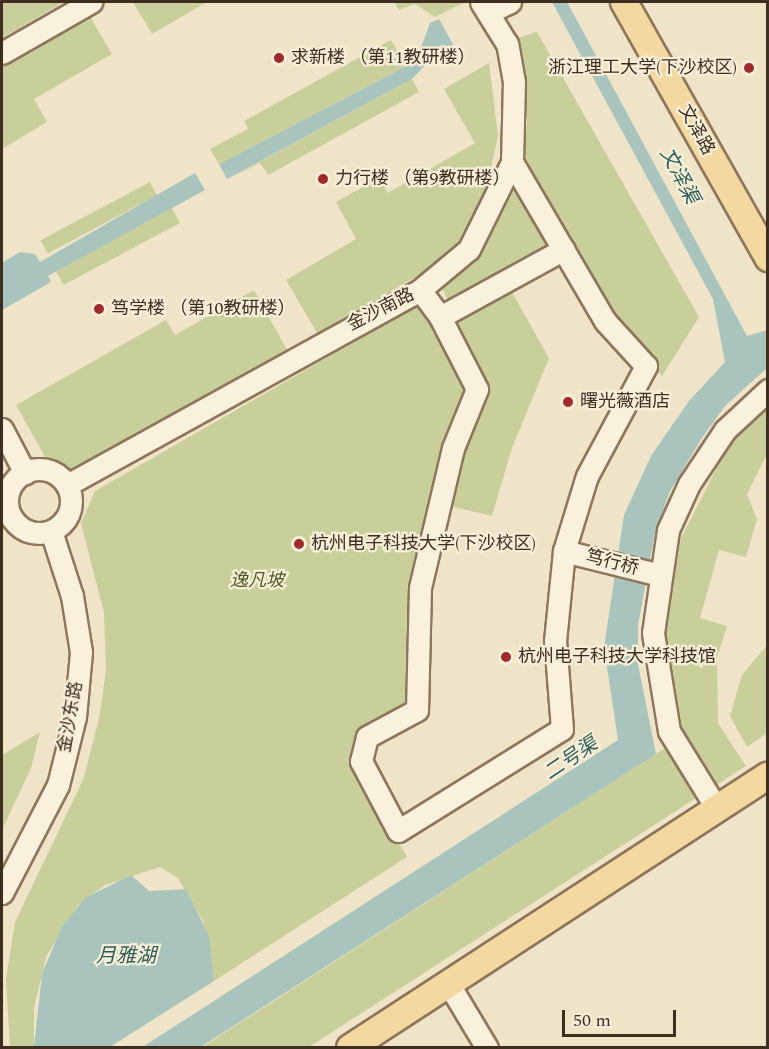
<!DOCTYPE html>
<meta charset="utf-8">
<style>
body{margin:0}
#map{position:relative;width:769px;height:1049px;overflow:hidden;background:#f0e4c8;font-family:Spectral,"Noto Sans SC",serif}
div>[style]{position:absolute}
.green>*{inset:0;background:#c9cf9b;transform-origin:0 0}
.water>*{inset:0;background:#a9c4bc}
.roads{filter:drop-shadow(2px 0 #8d765c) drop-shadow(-2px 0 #8d765c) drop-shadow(0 2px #8d765c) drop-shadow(0 -2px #8d765c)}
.minor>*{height:21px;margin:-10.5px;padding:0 10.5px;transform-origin:10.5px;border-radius:10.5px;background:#faf1dc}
.minor>.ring{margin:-10.5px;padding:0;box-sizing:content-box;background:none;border:21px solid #faf1dc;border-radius:50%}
.major>*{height:26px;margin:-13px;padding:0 13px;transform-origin:13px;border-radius:13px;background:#f3d9a0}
.dots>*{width:16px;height:16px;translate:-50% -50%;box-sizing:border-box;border:3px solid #f7eed8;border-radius:50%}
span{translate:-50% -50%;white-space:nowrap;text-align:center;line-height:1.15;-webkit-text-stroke:4.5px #f7eed8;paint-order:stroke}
.poi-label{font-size:18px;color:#3d2e20}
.left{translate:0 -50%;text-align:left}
.right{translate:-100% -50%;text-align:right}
.street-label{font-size:18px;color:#3d2e20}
.park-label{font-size:18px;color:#4d5a26;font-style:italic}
.water-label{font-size:20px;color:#2f5d5a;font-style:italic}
.frame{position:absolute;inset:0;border:3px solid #3d2e20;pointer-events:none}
.scale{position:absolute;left:562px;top:1010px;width:114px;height:27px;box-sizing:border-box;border:3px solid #3d2e20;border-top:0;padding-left:8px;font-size:18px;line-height:21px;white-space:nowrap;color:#3d2e20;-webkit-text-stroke:4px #f7eed8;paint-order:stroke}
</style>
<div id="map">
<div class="green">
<div style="clip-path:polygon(2px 2px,64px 2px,2px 38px)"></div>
<div style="clip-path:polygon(133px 2px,207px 2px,152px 34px)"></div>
<div style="clip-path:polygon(394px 2px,465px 2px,435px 17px,415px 4px,399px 10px)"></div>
<div style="clip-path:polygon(88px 13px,112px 54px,34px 99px,47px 122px,2px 149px,2px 63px)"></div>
<div style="clip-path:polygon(537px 32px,699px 317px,662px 376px,614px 320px,534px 179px,523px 149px,527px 122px,515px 39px)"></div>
<div style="clip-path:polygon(391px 40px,406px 66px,219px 164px,210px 149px,248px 129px,244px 121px)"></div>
<div style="clip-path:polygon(489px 63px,498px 136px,482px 209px,469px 232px,433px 267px,317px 333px,286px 280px,356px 239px,336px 202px,379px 178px,388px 193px,475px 143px,444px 89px)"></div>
<div style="clip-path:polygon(412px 79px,419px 92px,268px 175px,260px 163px,230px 178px)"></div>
<div style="left:150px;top:182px;width:15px;height:124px;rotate:62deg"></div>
<div style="clip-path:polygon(513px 192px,525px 197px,549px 240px,545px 250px,449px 302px,441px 286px,490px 236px)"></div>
<div style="left:172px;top:208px;width:17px;height:132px;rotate:62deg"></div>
<div style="clip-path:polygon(509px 287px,549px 358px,512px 448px,492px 516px,446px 505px,484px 391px,451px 320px)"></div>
<div style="clip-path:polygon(254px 290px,287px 350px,72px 472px,45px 457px,16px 405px,166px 320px,175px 335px)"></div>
<div style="clip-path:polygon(417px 306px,433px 317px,467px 381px,465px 408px,420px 537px,413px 700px,353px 759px,407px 857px,214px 981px,203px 921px,178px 878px,160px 867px,105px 885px,78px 905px,47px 955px,34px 1007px,34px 1047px,10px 1048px,6px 979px,15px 922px,83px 780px,99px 719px,106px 670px,104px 613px,81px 523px,95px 491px)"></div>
<div style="clip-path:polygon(767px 405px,767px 454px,747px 494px,757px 519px,746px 557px,719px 550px,700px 618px,727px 626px,717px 658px,718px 723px,746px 766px,309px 1047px,201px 1048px,682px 737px,670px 695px,663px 617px,680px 540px,729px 444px)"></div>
<div style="clip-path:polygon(767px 645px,766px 734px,747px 747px,730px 716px,742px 675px)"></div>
<div style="clip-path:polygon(40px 732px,31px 768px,2px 830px,2px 755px)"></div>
</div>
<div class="water">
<div style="clip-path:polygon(552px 2px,567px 2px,747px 336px,767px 330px,767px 368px,725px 406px,702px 438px,670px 491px,655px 533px,638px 625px,638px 664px,656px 754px,201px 1047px,141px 1048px,618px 740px,604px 647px,624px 515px,651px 456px,689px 401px,725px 362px,713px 299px)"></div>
<div style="clip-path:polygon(439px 19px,459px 55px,445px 64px,429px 61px,412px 79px,227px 179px,219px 164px,416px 61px,430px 23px)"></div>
<div style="clip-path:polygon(195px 173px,205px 190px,48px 276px,51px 282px,2px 310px,2px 263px,20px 252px,35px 254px,40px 262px)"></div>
<div style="clip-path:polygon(131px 875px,149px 891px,186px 889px,209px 936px,214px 981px,110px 1047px,34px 1047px,42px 974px,62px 926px,85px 898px)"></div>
</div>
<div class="roads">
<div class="minor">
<div style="left:489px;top:12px;width:23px;rotate:-25deg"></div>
<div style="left:2px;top:53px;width:103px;rotate:-29.8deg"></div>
<div style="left:420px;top:290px;width:34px;rotate:53deg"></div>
<div style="left:440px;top:317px;width:81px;rotate:62.8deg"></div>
<div style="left:477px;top:389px;width:64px;rotate:112.1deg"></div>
<div style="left:453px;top:448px;width:144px;rotate:103.3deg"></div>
<div style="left:420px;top:588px;width:122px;rotate:91.4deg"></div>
<div style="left:417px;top:710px;width:57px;rotate:151.6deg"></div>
<div style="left:367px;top:737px;width:25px;rotate:104deg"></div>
<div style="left:361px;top:761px;width:79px;rotate:62.1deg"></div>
<div style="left:398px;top:831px;width:193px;rotate:-31.9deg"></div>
<div style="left:562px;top:729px;width:88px;rotate:-94.5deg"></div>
<div style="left:555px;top:641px;width:90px;rotate:-84.3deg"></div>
<div style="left:564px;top:551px;width:78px;rotate:-73deg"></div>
<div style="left:587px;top:476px;width:125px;rotate:-61.8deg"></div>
<div style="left:646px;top:366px;width:61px;rotate:-132.3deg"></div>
<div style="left:605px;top:321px;width:184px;rotate:-120.3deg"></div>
<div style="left:440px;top:317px;width:141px;rotate:-28.7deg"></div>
<div style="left:2px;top:429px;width:50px;rotate:62.4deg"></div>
<div class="ring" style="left:7px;top:469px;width:43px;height:43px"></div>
<div style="left:67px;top:485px;width:403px;rotate:-28.9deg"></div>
<div style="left:420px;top:290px;width:64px;rotate:-39.9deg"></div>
<div style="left:469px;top:249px;width:97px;rotate:-63.7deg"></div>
<div style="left:512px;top:162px;width:80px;rotate:-88.6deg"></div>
<div style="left:514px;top:82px;width:39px;rotate:-100deg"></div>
<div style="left:507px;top:44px;width:49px;rotate:-121.8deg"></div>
<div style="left:564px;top:551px;width:99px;rotate:14deg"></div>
<div style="left:717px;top:809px;width:92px;rotate:-121.6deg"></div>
<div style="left:669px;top:731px;width:99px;rotate:-99.3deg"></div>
<div style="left:653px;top:633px;width:104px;rotate:-81.7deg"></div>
<div style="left:668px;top:530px;width:51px;rotate:-65.5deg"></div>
<div style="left:689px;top:484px;width:65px;rotate:-56.3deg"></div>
<div style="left:725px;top:430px;width:59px;rotate:-42.9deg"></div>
<div style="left:2px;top:893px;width:122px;rotate:-62.6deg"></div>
<div style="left:58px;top:785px;width:70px;rotate:-76deg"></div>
<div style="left:75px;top:717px;width:65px;rotate:-84.7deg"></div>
<div style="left:81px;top:652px;width:57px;rotate:-99.1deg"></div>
<div style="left:72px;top:596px;width:68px;rotate:-107.9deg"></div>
<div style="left:448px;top:983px;width:76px;rotate:59deg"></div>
</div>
<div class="major">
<div style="left:624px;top:2px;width:294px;rotate:60.6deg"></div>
<div style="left:350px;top:1048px;width:499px;rotate:-33.1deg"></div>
</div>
</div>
<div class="dots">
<div style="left:279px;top:58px;background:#9e2a2b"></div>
<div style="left:749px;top:68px;background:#9e2a2b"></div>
<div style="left:323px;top:179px;background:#9e2a2b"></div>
<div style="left:99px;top:309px;background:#9e2a2b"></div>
<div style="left:568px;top:402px;background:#9e2a2b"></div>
<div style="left:299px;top:544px;background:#9e2a2b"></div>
<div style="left:506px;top:657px;background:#9e2a2b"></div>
</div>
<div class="poi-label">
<span class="left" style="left:291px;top:58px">求新楼 （第11教研楼）</span>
<span class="right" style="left:737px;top:68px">浙江理工大学(下沙校区)</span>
<span class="left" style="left:335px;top:179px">力行楼 （第9教研楼）</span>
<span class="left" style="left:111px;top:309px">笃学楼 （第10教研楼）</span>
<span class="left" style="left:580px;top:402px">曙光薇酒店</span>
<span class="left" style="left:311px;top:544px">杭州电子科技大学(下沙校区)</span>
<span class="left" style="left:518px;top:657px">杭州电子科技大学科技馆</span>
</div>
<div class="street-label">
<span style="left:696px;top:130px;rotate:61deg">文泽路</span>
<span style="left:381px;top:310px;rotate:-27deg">金沙南路</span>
<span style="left:612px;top:563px;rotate:14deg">笃行桥</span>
<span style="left:71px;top:717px;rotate:-80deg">金沙东路</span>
</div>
<div class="park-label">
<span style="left:257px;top:581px">逸凡坡</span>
</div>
<div class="water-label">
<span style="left:679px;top:176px;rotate:62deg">文泽渠</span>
<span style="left:571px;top:759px;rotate:-34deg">二号渠</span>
<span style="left:126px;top:956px">月雅湖</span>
</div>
<div class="frame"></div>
<div class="scale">50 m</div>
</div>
